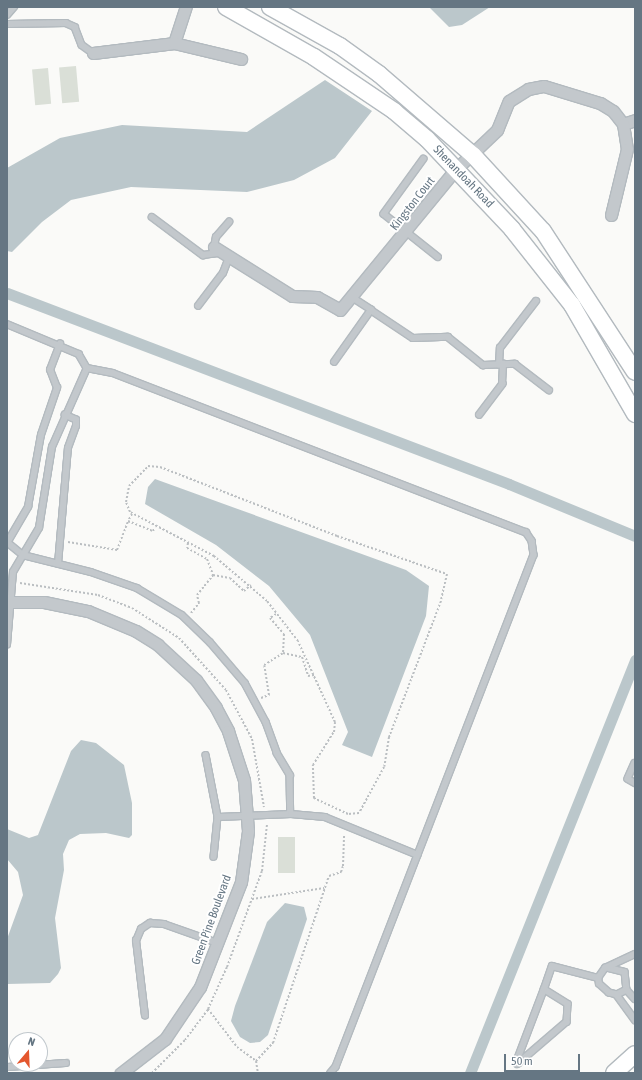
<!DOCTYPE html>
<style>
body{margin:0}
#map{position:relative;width:642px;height:1080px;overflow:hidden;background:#fafaf8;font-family:"Asap Condensed",sans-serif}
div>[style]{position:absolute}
.green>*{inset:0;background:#dadfd7;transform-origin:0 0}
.water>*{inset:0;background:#bbc7cb}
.canal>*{height:11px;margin:-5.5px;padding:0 5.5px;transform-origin:5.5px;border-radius:5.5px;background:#bbc7cb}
.path>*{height:2px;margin-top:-1px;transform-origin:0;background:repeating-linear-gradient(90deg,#bbbfc2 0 2px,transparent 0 4px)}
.roads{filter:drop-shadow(1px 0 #b3babf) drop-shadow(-1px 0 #b3babf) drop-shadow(0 1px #b3babf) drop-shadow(0 -1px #b3babf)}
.lane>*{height:5.5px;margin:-2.75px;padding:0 2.75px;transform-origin:2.75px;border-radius:2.75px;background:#c3c8cc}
.street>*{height:11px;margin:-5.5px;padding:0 5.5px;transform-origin:5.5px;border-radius:5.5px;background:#c3c8cc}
.secondary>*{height:16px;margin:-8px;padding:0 8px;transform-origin:8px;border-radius:8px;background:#fff}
span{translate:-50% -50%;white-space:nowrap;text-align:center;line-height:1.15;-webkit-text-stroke:4px #fff;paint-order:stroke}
.street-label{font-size:12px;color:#657683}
.frame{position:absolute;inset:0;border:8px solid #657683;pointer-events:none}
.north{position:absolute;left:8px;top:1032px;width:40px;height:40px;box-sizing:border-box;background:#fff;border:1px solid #c1c8cd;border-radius:50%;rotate:19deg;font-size:11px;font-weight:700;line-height:16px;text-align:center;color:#657683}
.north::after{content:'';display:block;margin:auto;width:14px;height:18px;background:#e4572e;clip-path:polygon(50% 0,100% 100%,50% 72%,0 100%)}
.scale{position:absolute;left:504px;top:1054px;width:76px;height:18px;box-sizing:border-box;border:2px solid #657683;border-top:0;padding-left:5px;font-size:12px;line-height:14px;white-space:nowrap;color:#657683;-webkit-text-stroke:3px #fff;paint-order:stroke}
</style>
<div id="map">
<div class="green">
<div style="left:76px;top:66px;width:36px;height:17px;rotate:85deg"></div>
<div style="left:48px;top:68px;width:36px;height:16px;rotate:85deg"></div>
<div style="left:278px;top:837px;width:17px;height:36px"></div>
</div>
<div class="water">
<div style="clip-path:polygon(429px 7px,490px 7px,462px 25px,449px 27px)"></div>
<div style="clip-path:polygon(325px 80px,372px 111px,335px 158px,294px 180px,247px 192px,131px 187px,71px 200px,42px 222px,12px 252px,7px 251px,7px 168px,60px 138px,122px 125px,247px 132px)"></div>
<div style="clip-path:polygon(155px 479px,406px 570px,429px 586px,426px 616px,372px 757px,342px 745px,348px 732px,310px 635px,269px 586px,216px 545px,145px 504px,148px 487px)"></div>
<div style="clip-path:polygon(81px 740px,96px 743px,124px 765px,132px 803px,132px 835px,129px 838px,106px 833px,80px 834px,69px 840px,63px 854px,64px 870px,55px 918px,61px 968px,58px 974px,50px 983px,7px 984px,7px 939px,23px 895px,18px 872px,7px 859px,7px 829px,29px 838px,38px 835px,71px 751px)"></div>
<div style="clip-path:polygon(285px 903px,304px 907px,307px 919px,268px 1035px,260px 1042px,250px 1043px,240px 1037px,231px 1021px,235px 1006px,267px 922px)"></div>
</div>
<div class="canal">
<div style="left:7px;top:293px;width:537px;rotate:20.83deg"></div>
<div style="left:509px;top:484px;width:136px;rotate:22.4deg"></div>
<div style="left:470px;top:1073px;width:445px;rotate:-68.2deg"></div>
</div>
<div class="path">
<div style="left:148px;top:466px;width:12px;rotate:5deg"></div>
<div style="left:160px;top:467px;width:190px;rotate:21.3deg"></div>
<div style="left:337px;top:536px;width:116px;rotate:19.1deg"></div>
<div style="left:447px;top:574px;width:28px;rotate:103deg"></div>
<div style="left:441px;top:601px;width:146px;rotate:110.9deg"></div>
<div style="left:389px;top:737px;width:30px;rotate:99deg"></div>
<div style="left:384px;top:767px;width:52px;rotate:118.5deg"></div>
<div style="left:359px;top:813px;width:11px;rotate:175deg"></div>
<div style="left:348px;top:814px;width:38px;rotate:-155deg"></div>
<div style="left:314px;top:798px;width:33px;rotate:-92deg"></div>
<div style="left:313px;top:765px;width:39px;rotate:-58deg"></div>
<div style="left:334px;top:732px;width:10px;rotate:-84deg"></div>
<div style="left:335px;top:722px;width:89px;rotate:-114.6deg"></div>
<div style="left:298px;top:641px;width:51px;rotate:-127.8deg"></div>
<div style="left:267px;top:601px;width:70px;rotate:-139.7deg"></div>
<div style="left:214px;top:556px;width:95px;rotate:-152.4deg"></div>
<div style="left:130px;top:512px;width:11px;rotate:-112deg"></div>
<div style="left:126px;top:502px;width:16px;rotate:-79deg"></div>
<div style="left:129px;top:486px;width:28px;rotate:-46deg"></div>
<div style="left:132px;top:514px;width:8px;rotate:120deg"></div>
<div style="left:128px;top:521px;width:27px;rotate:22deg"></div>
<div style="left:153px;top:531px;width:4px;rotate:-63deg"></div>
<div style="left:68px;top:542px;width:50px;rotate:9.3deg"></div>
<div style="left:117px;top:550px;width:31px;rotate:-69deg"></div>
<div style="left:188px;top:543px;width:5px;rotate:101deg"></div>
<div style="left:187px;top:548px;width:23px;rotate:29deg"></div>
<div style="left:207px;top:559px;width:17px;rotate:69deg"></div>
<div style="left:213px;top:575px;width:17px;rotate:10deg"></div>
<div style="left:230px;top:578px;width:19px;rotate:43deg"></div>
<div style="left:244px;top:591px;width:9px;rotate:-41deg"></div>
<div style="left:20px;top:583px;width:79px;rotate:8.7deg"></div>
<div style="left:98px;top:595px;width:36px;rotate:21deg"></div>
<div style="left:132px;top:608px;width:56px;rotate:32.6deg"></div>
<div style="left:179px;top:638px;width:70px;rotate:47.9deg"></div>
<div style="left:226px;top:690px;width:55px;rotate:62deg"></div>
<div style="left:252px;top:739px;width:69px;rotate:80deg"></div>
<div style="left:191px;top:613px;width:13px;rotate:-51deg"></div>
<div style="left:199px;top:603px;width:8px;rotate:-104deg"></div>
<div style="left:197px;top:595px;width:26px;rotate:-51deg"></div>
<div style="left:276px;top:614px;width:7px;rotate:146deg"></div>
<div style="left:270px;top:618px;width:21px;rotate:49deg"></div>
<div style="left:284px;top:634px;width:19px;rotate:93deg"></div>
<div style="left:283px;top:653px;width:19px;rotate:12deg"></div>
<div style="left:302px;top:657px;width:20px;rotate:72deg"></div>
<div style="left:308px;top:676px;width:6px;rotate:-9deg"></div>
<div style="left:261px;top:698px;width:9px;rotate:-21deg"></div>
<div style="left:269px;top:695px;width:30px;rotate:-99deg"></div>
<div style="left:264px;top:665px;width:22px;rotate:-32deg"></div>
<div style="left:252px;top:899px;width:73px;rotate:-8.7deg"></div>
<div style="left:208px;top:1009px;width:48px;rotate:52.7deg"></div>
<div style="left:237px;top:1047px;width:24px;rotate:36deg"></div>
<div style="left:256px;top:1061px;width:25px;rotate:-47deg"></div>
<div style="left:273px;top:1043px;width:176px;rotate:-71.5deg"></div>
<div style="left:329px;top:876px;width:13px;rotate:-18deg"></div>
<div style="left:341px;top:872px;width:6px;rotate:-72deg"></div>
<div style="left:343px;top:866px;width:31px;rotate:-88deg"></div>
<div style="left:256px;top:1061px;width:12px;rotate:81deg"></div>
<div style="left:152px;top:1073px;width:47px;rotate:-45deg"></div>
<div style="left:185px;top:1040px;width:39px;rotate:-53deg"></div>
<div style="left:208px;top:1009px;width:46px;rotate:-65.7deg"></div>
<div style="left:227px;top:967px;width:102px;rotate:-70deg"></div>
<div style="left:262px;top:871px;width:47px;rotate:-83.9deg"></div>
</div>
<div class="roads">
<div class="lane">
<div style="left:7px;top:15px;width:11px;rotate:-49deg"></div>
<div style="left:7px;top:24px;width:59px;rotate:-1deg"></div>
<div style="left:66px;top:23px;width:10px;rotate:24deg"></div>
<div style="left:75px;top:27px;width:19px;rotate:69deg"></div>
<div style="left:82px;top:45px;width:14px;rotate:36deg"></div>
<div style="left:424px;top:159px;width:68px;rotate:126deg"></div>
<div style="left:384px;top:214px;width:69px;rotate:38.5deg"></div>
<div style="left:152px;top:217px;width:64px;rotate:36.7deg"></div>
<div style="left:203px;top:255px;width:17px;rotate:-7deg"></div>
<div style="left:214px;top:247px;width:10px;rotate:-79deg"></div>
<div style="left:216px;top:237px;width:20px;rotate:-49deg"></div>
<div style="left:198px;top:306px;width:41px;rotate:-52.9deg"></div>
<div style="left:223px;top:273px;width:17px;rotate:-69deg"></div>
<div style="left:371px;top:310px;width:50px;rotate:33.7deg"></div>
<div style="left:413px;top:338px;width:35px;rotate:-2deg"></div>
<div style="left:448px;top:337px;width:45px;rotate:38.7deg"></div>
<div style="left:483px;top:365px;width:32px;rotate:-2deg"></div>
<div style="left:515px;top:364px;width:43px;rotate:37.4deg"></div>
<div style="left:7px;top:324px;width:78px;rotate:22.6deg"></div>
<div style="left:79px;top:354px;width:16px;rotate:60deg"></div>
<div style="left:334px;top:362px;width:64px;rotate:-54.6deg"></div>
<div style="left:371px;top:310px;width:24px;rotate:-147deg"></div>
<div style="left:499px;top:365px;width:17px;rotate:-87deg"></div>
<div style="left:500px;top:348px;width:59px;rotate:-52.5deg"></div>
<div style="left:479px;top:415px;width:39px;rotate:-53deg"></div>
<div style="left:502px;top:384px;width:20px;rotate:-87deg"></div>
<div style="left:7px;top:542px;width:21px;rotate:39deg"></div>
<div style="left:23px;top:555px;width:70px;rotate:14deg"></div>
<div style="left:91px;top:572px;width:49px;rotate:19.2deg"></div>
<div style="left:137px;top:588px;width:52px;rotate:31deg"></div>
<div style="left:182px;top:615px;width:39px;rotate:44deg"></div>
<div style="left:210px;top:642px;width:54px;rotate:49.5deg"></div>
<div style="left:245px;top:683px;width:44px;rotate:61.7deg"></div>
<div style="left:266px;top:722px;width:33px;rotate:70deg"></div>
<div style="left:277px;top:753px;width:26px;rotate:59deg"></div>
<div style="left:290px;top:775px;width:39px;rotate:89deg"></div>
<div style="left:7px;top:543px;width:42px;rotate:-59.7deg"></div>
<div style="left:28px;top:507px;width:73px;rotate:-79.8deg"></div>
<div style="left:41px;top:435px;width:50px;rotate:-71.2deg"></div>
<div style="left:57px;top:388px;width:19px;rotate:-111deg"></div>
<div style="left:50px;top:370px;width:28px;rotate:-69deg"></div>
<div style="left:58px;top:564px;width:116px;rotate:-85.1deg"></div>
<div style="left:68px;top:448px;width:23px;rotate:-70deg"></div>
<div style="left:76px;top:426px;width:6px;rotate:-90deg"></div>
<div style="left:76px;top:420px;width:12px;rotate:-156deg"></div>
<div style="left:7px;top:645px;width:73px;rotate:-85.3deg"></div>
<div style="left:13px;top:572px;width:51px;rotate:-59.4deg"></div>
<div style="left:39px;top:528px;width:82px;rotate:-80.9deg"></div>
<div style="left:52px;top:447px;width:86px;rotate:-66.1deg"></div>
<div style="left:87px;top:368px;width:26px;rotate:11deg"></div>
<div style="left:113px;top:373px;width:443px;rotate:21.1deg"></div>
<div style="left:526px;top:532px;width:11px;rotate:56deg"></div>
<div style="left:532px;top:541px;width:14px;rotate:82deg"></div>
<div style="left:534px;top:555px;width:549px;rotate:111.14deg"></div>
<div style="left:336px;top:1067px;width:8px;rotate:130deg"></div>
<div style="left:206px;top:755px;width:63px;rotate:79deg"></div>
<div style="left:218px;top:817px;width:40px;rotate:95.7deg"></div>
<div style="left:635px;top:763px;width:17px;rotate:114deg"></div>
<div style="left:628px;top:779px;width:8px;rotate:30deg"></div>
<div style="left:218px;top:817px;width:73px;rotate:-2.4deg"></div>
<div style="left:291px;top:814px;width:34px;rotate:5deg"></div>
<div style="left:325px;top:817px;width:100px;rotate:22.2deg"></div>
<div style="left:609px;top:968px;width:16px;rotate:14deg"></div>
<div style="left:625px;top:972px;width:18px;rotate:84deg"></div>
<div style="left:544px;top:989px;width:28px;rotate:32deg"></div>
<div style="left:568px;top:1004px;width:18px;rotate:93deg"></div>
<div style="left:567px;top:1022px;width:65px;rotate:139.4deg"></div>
<div style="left:518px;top:1064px;width:4px;rotate:-104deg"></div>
<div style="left:517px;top:1060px;width:76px;rotate:-69.2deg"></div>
<div style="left:544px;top:989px;width:24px;rotate:-71deg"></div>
<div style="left:552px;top:966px;width:48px;rotate:14.6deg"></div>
<div style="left:627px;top:990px;width:11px;rotate:153deg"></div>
<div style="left:617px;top:995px;width:8px;rotate:-166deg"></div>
<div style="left:609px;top:993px;width:13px;rotate:-138deg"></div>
<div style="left:599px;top:984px;width:6px;rotate:-99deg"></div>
<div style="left:598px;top:978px;width:12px;rotate:-55deg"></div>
<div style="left:605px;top:968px;width:33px;rotate:-25deg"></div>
<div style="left:627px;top:990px;width:12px;rotate:48deg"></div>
<div style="left:617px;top:995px;width:31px;rotate:54deg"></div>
<div style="left:145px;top:1016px;width:76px;rotate:-96.8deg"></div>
<div style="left:136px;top:941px;width:13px;rotate:-67deg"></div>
<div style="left:141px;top:929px;width:11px;rotate:-34deg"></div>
<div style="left:150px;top:923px;width:14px;rotate:4deg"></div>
<div style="left:164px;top:924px;width:57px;rotate:19.4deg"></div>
<div style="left:7px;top:1067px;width:59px;rotate:-3.9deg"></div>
</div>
<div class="street">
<div style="left:174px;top:43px;width:38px;rotate:-72deg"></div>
<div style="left:93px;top:53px;width:82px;rotate:-7deg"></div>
<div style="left:174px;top:43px;width:69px;rotate:13.4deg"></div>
<div style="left:623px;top:124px;width:13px;rotate:-18deg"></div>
<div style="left:214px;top:247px;width:92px;rotate:32.1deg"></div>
<div style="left:292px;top:296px;width:25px;rotate:2deg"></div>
<div style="left:317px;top:297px;width:26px;rotate:29deg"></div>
<div style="left:340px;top:310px;width:183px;rotate:-50.6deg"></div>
<div style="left:456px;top:169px;width:57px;rotate:-43.6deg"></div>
<div style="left:497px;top:130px;width:31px;rotate:-68deg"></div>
<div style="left:509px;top:101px;width:22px;rotate:-32deg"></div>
<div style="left:528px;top:89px;width:16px;rotate:-11deg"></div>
<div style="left:544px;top:86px;width:59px;rotate:16.9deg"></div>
<div style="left:600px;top:103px;width:15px;rotate:32deg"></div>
<div style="left:613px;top:111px;width:16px;rotate:52deg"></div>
<div style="left:623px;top:124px;width:25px;rotate:81deg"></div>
<div style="left:627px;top:149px;width:68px;rotate:103.6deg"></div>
<div style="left:7px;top:602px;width:37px"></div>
<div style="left:44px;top:602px;width:45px;rotate:11.6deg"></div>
<div style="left:88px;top:611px;width:52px;rotate:22.6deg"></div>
<div style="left:136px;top:631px;width:26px;rotate:32deg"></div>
<div style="left:158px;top:645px;width:52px;rotate:42.6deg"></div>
<div style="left:196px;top:680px;width:34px;rotate:54deg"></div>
<div style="left:216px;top:708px;width:26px;rotate:62deg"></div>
<div style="left:228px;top:731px;width:52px;rotate:71.9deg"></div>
<div style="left:244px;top:780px;width:51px;rotate:85.5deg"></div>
<div style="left:248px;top:831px;width:51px;rotate:97.8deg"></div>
<div style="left:241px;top:882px;width:113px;rotate:111.3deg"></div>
<div style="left:200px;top:987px;width:63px;rotate:123.9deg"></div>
<div style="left:165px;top:1039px;width:56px;rotate:142.3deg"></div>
</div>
<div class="secondary">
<div style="left:226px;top:7px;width:101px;rotate:29.6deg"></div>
<div style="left:314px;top:57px;width:97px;rotate:34deg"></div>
<div style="left:394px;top:111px;width:43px;rotate:40.3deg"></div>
<div style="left:427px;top:139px;width:124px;rotate:46.6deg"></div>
<div style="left:512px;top:229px;width:97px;rotate:51.7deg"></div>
<div style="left:572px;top:305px;width:126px;rotate:60deg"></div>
<div style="left:270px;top:7px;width:80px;rotate:29.1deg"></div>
<div style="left:340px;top:46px;width:48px;rotate:35.7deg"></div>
<div style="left:379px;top:74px;width:124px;rotate:40.8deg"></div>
<div style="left:473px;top:155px;width:103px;rotate:47.4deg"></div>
<div style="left:543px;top:231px;width:168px;rotate:56.9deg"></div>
<div style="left:614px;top:1073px;width:28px;rotate:-42deg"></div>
</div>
</div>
<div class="street-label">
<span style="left:463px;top:177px;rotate:46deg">Shenandoah Road</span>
<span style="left:413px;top:204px;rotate:-52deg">Kingston Court</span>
<span style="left:212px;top:920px;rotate:-70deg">Green Pine Boulevard</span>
</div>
<div class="frame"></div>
<div class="north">N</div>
<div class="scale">50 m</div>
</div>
